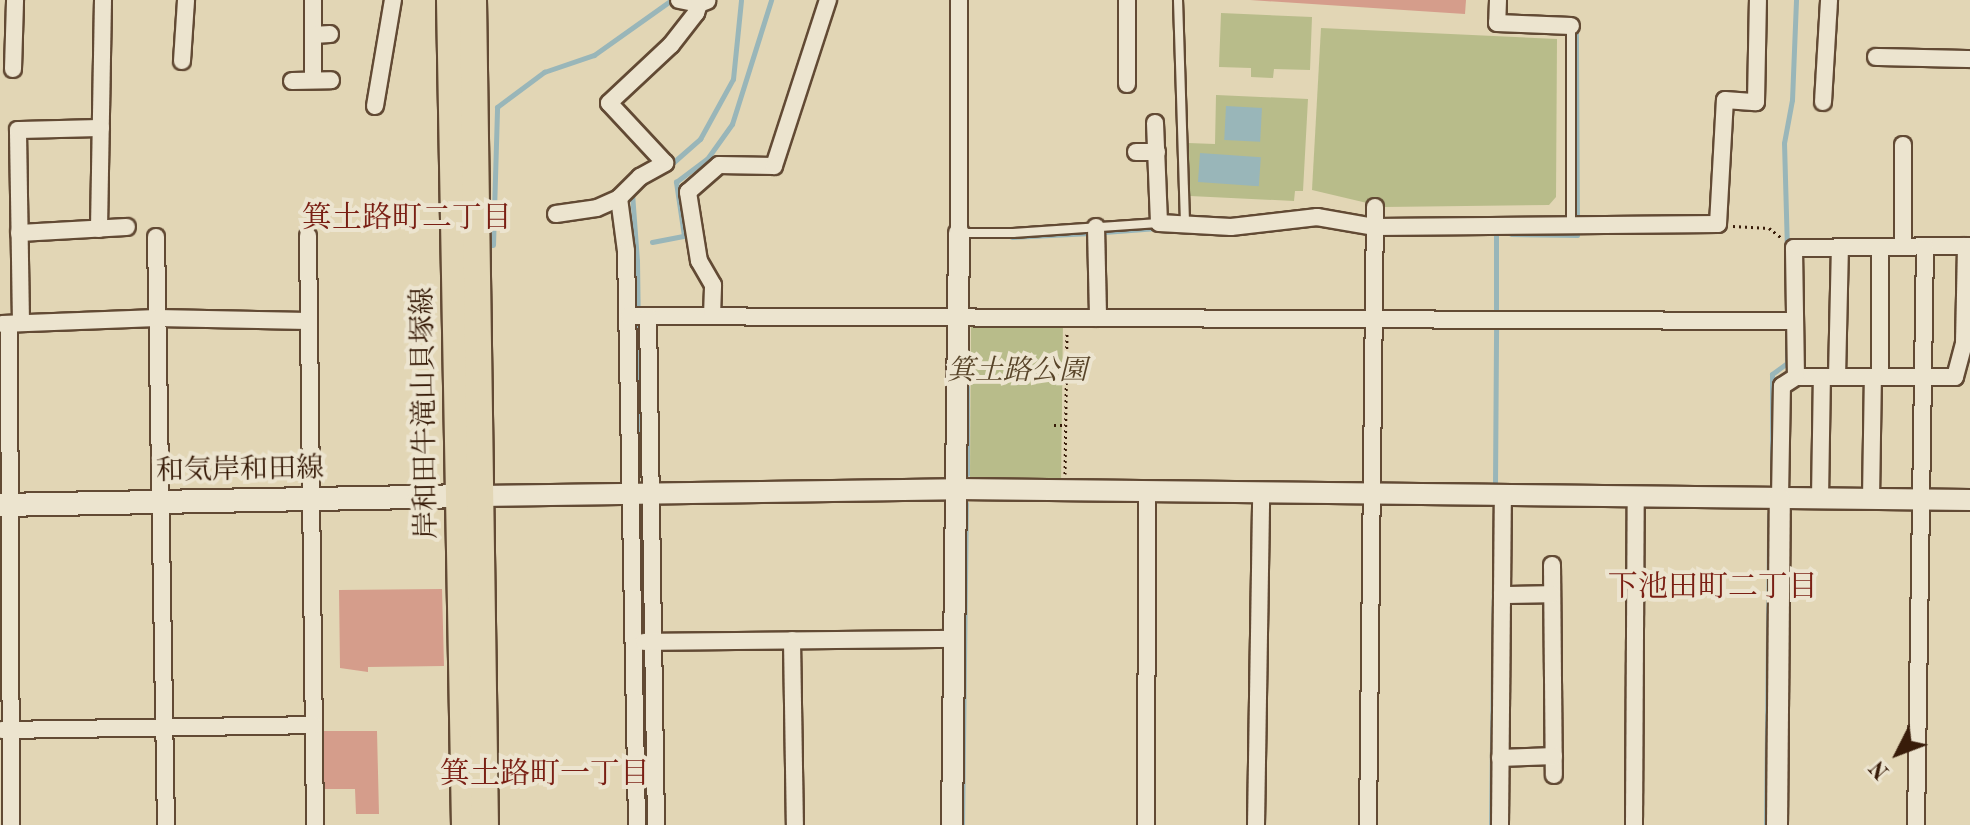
<!DOCTYPE html>
<meta charset="utf-8">
<style>
body{margin:0}
#map{position:relative;width:1970px;height:825px;overflow:hidden;background:#e2d6b5;font-family:"Old Standard TT","Noto Serif JP",serif}
div>[style]{position:absolute}
.green>*{inset:0;background:#b8bc8a}
.water>*{inset:0;background:#99b6b9;transform-origin:0 0}
.stream>*{height:5px;margin:-2.5px;padding:0 2.5px;transform-origin:2.5px;border-radius:2.5px;background:#99b6b9}
.building>*{inset:0;background:#d59d8b}
.path>*{height:3px;margin-top:-1.5px;transform-origin:0;background:repeating-linear-gradient(90deg,#381c09 0 2px,transparent 0 6px)}
.roads{filter:drop-shadow(2px 0 #624a34) drop-shadow(-2px 0 #624a34) drop-shadow(0 2px #624a34) drop-shadow(0 -2px #624a34)}
.service>*{height:8px;margin:-4px;padding:0 4px;transform-origin:4px;border-radius:4px;background:#ece4cf}
.minor>*{height:16px;margin:-8px;padding:0 8px;transform-origin:8px;border-radius:8px;background:#ece4cf}
.tertiary>*{height:20px;margin:-10px;padding:0 10px;transform-origin:10px;border-radius:10px;background:#ece4cf}
.secondary>*{height:22px;margin:-11px;padding:0 11px;transform-origin:11px;border-radius:11px;background:#ece4cf}
.primary>*{height:26px;margin:-13px;padding:0 13px;transform-origin:13px;border-radius:13px;background:#e2d6b5}
span{translate:-50% -50%;white-space:nowrap;text-align:center;line-height:1.15;-webkit-text-stroke:8px #ece4cf;paint-order:stroke}
.park-label{font-size:28px;color:#584429;font-style:italic}
.street-label{font-size:28px;color:#381c09}
.neighbourhood-label{font-size:30px;color:#7a1f14}
.north{position:absolute;left:1858px;top:713px;width:80px;height:80px;-webkit-text-stroke:6px #ece4cf;paint-order:stroke;rotate:228deg;font-size:22px;font-weight:700;line-height:32px;text-align:center;color:#381c09}
.north::after{content:'';display:block;margin:auto;width:28px;height:36px;background:#381c09;clip-path:polygon(50% 0,100% 100%,50% 72%,0 100%)}
</style>
<div id="map">
<div class="green">
<div style="clip-path:polygon(1221px 13px,1312px 17px,1310px 70px,1274px 69px,1273px 78px,1251px 77px,1251px 68px,1219px 67px)"></div>
<div style="clip-path:polygon(1321px 28px,1557px 39px,1556px 197px,1549px 205px,1384px 207px,1312px 190px)"></div>
<div style="clip-path:polygon(1216px 95px,1308px 99px,1303px 191px,1295px 191px,1294px 201px,1190px 196px,1188px 143px,1215px 144px)"></div>
<div style="clip-path:polygon(1063px 321px,1061px 486px,977px 485px,970px 479px,971px 326px,975px 322px)"></div>
</div>
<div class="water">
<div style="left:1226px;top:106px;width:36px;height:34px;rotate:3deg"></div>
<div style="left:1200px;top:153px;width:61px;height:29px;rotate:4deg"></div>
</div>
<div class="stream">
<div style="left:668px;top:167px;width:43px;rotate:-41.2deg"></div>
<div style="left:700px;top:139px;width:68px;rotate:-61.2deg"></div>
<div style="left:733px;top:79px;width:79px;rotate:-84.2deg"></div>
<div style="left:632px;top:193px;width:68px;rotate:85.8deg"></div>
<div style="left:637px;top:261px;width:214px;rotate:89.2deg"></div>
<div style="left:1104px;top:232px;width:53px;rotate:-4.3deg"></div>
<div style="left:1511px;top:234px;width:66px;rotate:0.9deg"></div>
<div style="left:1577px;top:235px;width:204px;rotate:-90.3deg"></div>
<div style="left:1576px;top:31px;width:4px;rotate:180deg"></div>
<div style="left:1012px;top:237px;width:79px;rotate:-2.9deg"></div>
<div style="left:652px;top:242px;width:33px;rotate:-11deg"></div>
<div style="left:684px;top:236px;width:55px;rotate:-98.4deg"></div>
<div style="left:676px;top:182px;width:39px;rotate:-37deg"></div>
<div style="left:707px;top:159px;width:43px;rotate:-54.5deg"></div>
<div style="left:732px;top:124px;width:130px;rotate:-72.5deg"></div>
<div style="left:493px;top:245px;width:138px;rotate:-88.3deg"></div>
<div style="left:497px;top:107px;width:59px;rotate:-36.7deg"></div>
<div style="left:544px;top:72px;width:53px;rotate:-18.8deg"></div>
<div style="left:594px;top:55px;width:93px;rotate:-35.4deg"></div>
<div style="left:1787px;top:250px;width:107px;rotate:-91.6deg"></div>
<div style="left:1784px;top:143px;width:44px;rotate:-79.5deg"></div>
<div style="left:1792px;top:100px;width:100px;rotate:-87.7deg"></div>
<div style="left:1496px;top:312px;width:78px;rotate:-90deg"></div>
<div style="left:967px;top:474px;width:87px;rotate:-90deg"></div>
<div style="left:1772px;top:482px;width:108px;rotate:-90deg"></div>
<div style="left:1772px;top:374px;width:19px;rotate:-36deg"></div>
<div style="left:1787px;top:363px;width:39px;rotate:-90deg"></div>
<div style="left:1495px;top:484px;width:159px;rotate:-89.6deg"></div>
<div style="left:641px;top:515px;width:310px;rotate:88.9deg"></div>
<div style="left:962px;top:825px;width:322px;rotate:-89.3deg"></div>
<div style="left:1491px;top:825px;width:315px;rotate:-89.3deg"></div>
<div style="left:1766px;top:825px;width:311px;rotate:-89.4deg"></div>
</div>
<div class="building">
<div style="clip-path:polygon(1250px 0,1466px 0,1465px 14px)"></div>
<div style="clip-path:polygon(442px 589px,444px 666px,368px 667px,368px 672px,340px 668px,339px 590px)"></div>
<div style="clip-path:polygon(322px 731px,377px 731px,379px 814px,356px 814px,355px 789px,323px 789px)"></div>
</div>
<div class="path">
<div style="left:1733px;top:226px;width:36px;rotate:3deg"></div>
<div style="left:1769px;top:228px;width:16px;rotate:38deg"></div>
<div style="left:1054px;top:425px;width:12px"></div>
<div style="left:1065px;top:474px;width:140px;rotate:-89.2deg"></div>
</div>
<div class="roads">
<div class="service">
<div style="left:1178px;top:0;width:224px;rotate:88.2deg"></div>
<div style="left:1571px;top:27px;width:198px;rotate:90deg"></div>
<div style="left:961px;top:233px;width:52px"></div>
<div style="left:1013px;top:233px;width:146px;rotate:-3.9deg"></div>
</div>
<div class="minor">
<div style="left:313px;top:0;width:80px;rotate:90deg"></div>
<div style="left:679px;top:0;width:20px;rotate:11deg"></div>
<div style="left:699px;top:4px;width:9px;rotate:-21deg"></div>
<div style="left:1127px;top:0;width:84px;rotate:90deg"></div>
<div style="left:1498px;top:0;width:23px;rotate:92deg"></div>
<div style="left:1497px;top:23px;width:74px;rotate:2.3deg"></div>
<div style="left:313px;top:35px;width:17px;rotate:-3deg"></div>
<div style="left:1876px;top:57px;width:94px;rotate:1.2deg"></div>
<div style="left:182px;top:61px;width:61px;rotate:-86.2deg"></div>
<div style="left:13px;top:69px;width:69px;rotate:-88.3deg"></div>
<div style="left:292px;top:81px;width:39px;rotate:-1deg"></div>
<div style="left:1823px;top:102px;width:102px;rotate:-86.6deg"></div>
<div style="left:375px;top:106px;width:108px;rotate:-80.4deg"></div>
<div style="left:1155px;top:123px;width:100px;rotate:87.7deg"></div>
<div style="left:1159px;top:223px;width:72px;rotate:3.2deg"></div>
<div style="left:1231px;top:227px;width:87px;rotate:-6.6deg"></div>
<div style="left:1317px;top:217px;width:59px;rotate:9.8deg"></div>
<div style="left:1375px;top:227px;width:343px;rotate:-0.5deg"></div>
<div style="left:1718px;top:224px;width:124px;rotate:-86.8deg"></div>
<div style="left:1725px;top:100px;width:31px;rotate:4deg"></div>
<div style="left:1756px;top:102px;width:102px;rotate:-88.9deg"></div>
<div style="left:1903px;top:145px;width:102px;rotate:90deg"></div>
<div style="left:1136px;top:152px;width:21px"></div>
<div style="left:619px;top:198px;width:30px;rotate:-45deg"></div>
<div style="left:640px;top:177px;width:29px;rotate:-29deg"></div>
<div style="left:665px;top:163px;width:82px;rotate:-133deg"></div>
<div style="left:609px;top:103px;width:85px;rotate:-43.1deg"></div>
<div style="left:671px;top:45px;width:41px;rotate:-52deg"></div>
<div style="left:696px;top:13px;width:9px;rotate:-72deg"></div>
<div style="left:556px;top:214px;width:41px;rotate:-8.3deg"></div>
<div style="left:597px;top:208px;width:24px;rotate:-24deg"></div>
<div style="left:619px;top:198px;width:53px;rotate:82.5deg"></div>
<div style="left:626px;top:251px;width:574px;rotate:88.9deg"></div>
<div style="left:1096px;top:227px;width:91px;rotate:88.7deg"></div>
<div style="left:99px;top:229px;width:229px;rotate:-89deg"></div>
<div style="left:19px;top:233px;width:108px;rotate:-3.2deg"></div>
<div style="left:959px;top:233px;width:233px;rotate:-90deg"></div>
<div style="left:308px;top:236px;width:589px;rotate:89.32deg"></div>
<div style="left:156px;top:237px;width:588px;rotate:89.03deg"></div>
<div style="left:1880px;top:247px;width:130px;rotate:90deg"></div>
<div style="left:629px;top:316px;width:1166px;rotate:0.25deg"></div>
<div style="left:648px;top:316px;width:509px;rotate:89.1deg"></div>
<div style="left:712px;top:316px;width:31px;rotate:-88deg"></div>
<div style="left:713px;top:285px;width:28px;rotate:-120deg"></div>
<div style="left:699px;top:261px;width:70px;rotate:-99.1deg"></div>
<div style="left:688px;top:192px;width:41px;rotate:-41.1deg"></div>
<div style="left:719px;top:165px;width:55px;rotate:1deg"></div>
<div style="left:774px;top:166px;width:175px;rotate:-72deg"></div>
<div style="left:21px;top:323px;width:193px;rotate:-90.9deg"></div>
<div style="left:18px;top:130px;width:83px;rotate:-1.4deg"></div>
<div style="left:2px;top:324px;width:155px;rotate:-2.2deg"></div>
<div style="left:157px;top:318px;width:151px;rotate:1.1deg"></div>
<div style="left:9px;top:324px;width:501px;rotate:89.77deg"></div>
<div style="left:1796px;top:377px;width:159px"></div>
<div style="left:1955px;top:377px;width:35px;rotate:-75deg"></div>
<div style="left:1964px;top:343px;width:97px;rotate:-88.8deg"></div>
<div style="left:1837px;top:377px;width:128px;rotate:-88.7deg"></div>
<div style="left:1780px;top:498px;width:112px;rotate:-89deg"></div>
<div style="left:1782px;top:386px;width:17px;rotate:-33deg"></div>
<div style="left:1796px;top:377px;width:129px;rotate:-90.9deg"></div>
<div style="left:1794px;top:248px;width:176px;rotate:-0.7deg"></div>
<div style="left:1820px;top:499px;width:122px;rotate:-89.1deg"></div>
<div style="left:1871px;top:499px;width:122px;rotate:-89.1deg"></div>
<div style="left:1552px;top:565px;width:210px;rotate:89.5deg"></div>
<div style="left:1502px;top:595px;width:50px;rotate:-1.1deg"></div>
<div style="left:792px;top:640px;width:185px;rotate:89.1deg"></div>
<div style="left:644px;top:642px;width:310px;rotate:-0.6deg"></div>
<div style="left:2px;top:730px;width:312px;rotate:-0.9deg"></div>
<div style="left:1500px;top:758px;width:54px;rotate:-2.1deg"></div>
<div style="left:1146px;top:825px;width:334px;rotate:-89.8deg"></div>
<div style="left:1256px;top:825px;width:333px;rotate:-89.1deg"></div>
<div style="left:1368px;top:825px;width:618px;rotate:-89.35deg"></div>
<div style="left:1500px;top:825px;width:330px;rotate:-89.5deg"></div>
<div style="left:1634px;top:825px;width:329px;rotate:-89.7deg"></div>
<div style="left:1916px;top:825px;width:578px;rotate:-89.11deg"></div>
</div>
<div class="tertiary">
<div style="left:480px;top:496px;width:476px;rotate:-0.8deg"></div>
<div style="left:956px;top:489px;width:1014px;rotate:0.62deg"></div>
<div style="left:952px;top:825px;width:592px;rotate:-89.32deg"></div>
<div style="left:1777px;top:825px;width:327px;rotate:-89.5deg"></div>
</div>
<div class="secondary">
<div style="left:0;top:505px;width:475px;rotate:-1.1deg"></div>
</div>
<div class="primary">
<div style="left:450px;top:0;width:825px;rotate:88.96deg"></div>
<div style="left:473px;top:0;width:825px;rotate:89.17deg"></div>
</div>
</div>
<div class="park-label">
<span style="left:1017px;top:372px">箕土路公園</span>
</div>
<div class="street-label">
<span style="left:426px;top:413px;rotate:-91deg">岸和田牛滝山貝塚線</span>
<span style="left:240px;top:471px;rotate:-1deg">和気岸和田線</span>
</div>
<div class="neighbourhood-label">
<span style="left:407px;top:219px">箕土路町二丁目</span>
<span style="left:1713px;top:588px">下池田町二丁目</span>
<span style="left:545px;top:775px">箕土路町一丁目</span>
</div>
<div class="north">N</div>
</div>
